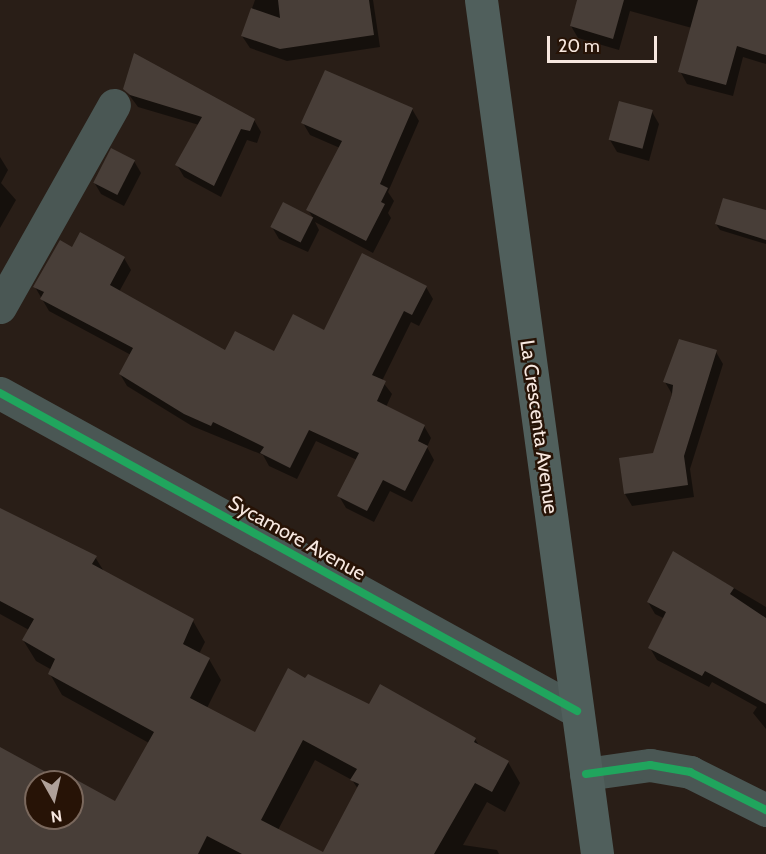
<!DOCTYPE html>
<style>
body{margin:0}
#map{position:relative;width:766px;height:854px;overflow:hidden;background:#291e17;font-family:Cabin,sans-serif}
div>[style]{position:absolute}
.shadow>*{inset:0;background:#0007}
.building>*{inset:0;background:#483e38;transform-origin:0 0}
.minor>*{height:33px;margin:-16.5px;padding:0 16.5px;transform-origin:16.5px;border-radius:16.5px;background:#4a5754}
.major>*{height:33px;margin:-16.5px;padding:0 16.5px;transform-origin:16.5px;border-radius:16.5px;background:#505f5c}
.cycleway>*{height:8px;margin:-4px;padding:0 4px;transform-origin:4px;border-radius:4px;background:#20a55d}
span{translate:-50% -50%;white-space:nowrap;text-align:center;line-height:1.15;-webkit-text-stroke:5px #271306;paint-order:stroke}
.street-label{font-size:20px;color:#f7e8e0}
.north{position:absolute;left:24px;top:770px;width:60px;height:60px;box-sizing:border-box;background:#271306;border:2px solid #7a685d;border-radius:50%;rotate:172deg;font-size:16px;font-weight:700;line-height:24px;text-align:center;color:#f7e8e0}
.north::after{content:'';display:block;margin:auto;width:21px;height:27px;background:#afa19a;clip-path:polygon(50% 0,100% 100%,50% 72%,0 100%)}
.scale{position:absolute;left:547px;top:36px;width:110px;height:27px;box-sizing:border-box;border:3px solid #f7e8e0;border-top:0;padding-left:8px;font-size:18px;line-height:21px;white-space:nowrap;color:#f7e8e0;-webkit-text-stroke:4px #271306;paint-order:stroke}
</style>
<div id="map">
<div class="shadow">
<div style="clip-path:polygon(255px 0,373px 0,380px 47px,287px 61px,250px 48px,242px 36px)"></div>
<div style="clip-path:polygon(579px 0,766px 0,766px 64px,743px 57px,733px 96px,687px 84px,680px 71px,692px 28px,630px 11px,619px 50px,578px 38px,571px 26px)"></div>
<div style="clip-path:polygon(124px 88px,254px 120px,261px 132px,257px 143px,247px 140px,221px 197px,184px 177px,177px 165px,199px 125px,138px 107px)"></div>
<div style="clip-path:polygon(412px 109px,419px 121px,388px 192px,394px 201px,388px 213px,391px 218px,373px 253px,315px 222px,319px 230px,308px 252px,279px 239px,272px 227px,284px 204px,313px 218px,308px 210px,340px 148px,310px 135px,303px 123px)"></div>
<div style="clip-path:polygon(652px 112px,659px 124px,649px 161px,617px 152px,610px 140px)"></div>
<div style="clip-path:polygon(0 157px,8px 170px,1px 183px,16px 200px,0 228px)"></div>
<div style="clip-path:polygon(134px 161px,141px 173px,124px 206px,101px 194px,94px 182px)"></div>
<div style="clip-path:polygon(766px 212px,766px 244px,720px 230px,716px 224px)"></div>
<div style="clip-path:polygon(73px 249px,124px 258px,131px 270px,119px 292px,226px 352px,275px 354px,426px 287px,433px 299px,419px 326px,411px 322px,382px 381px,392px 394px,386px 407px,424px 426px,431px 438px,427px 447px,434px 460px,412px 502px,390px 491px,374px 522px,346px 508px,339px 496px,357px 460px,316px 441px,297px 479px,269px 466px,263px 455px,192px 426px,127px 386px,120px 374px,131px 355px,49px 311px,35px 287px)"></div>
<div style="clip-path:polygon(716px 352px,723px 364px,690px 469px,694px 497px,632px 506px,625px 494px,620px 459px,654px 455px,672px 394px,665px 382px)"></div>
<div style="clip-path:polygon(0 510px,95px 557px,105px 573px,193px 621px,205px 642px,199px 654px,209px 659px,221px 680px,207px 708px,255px 734px,306px 680px,369px 706px,475px 739px,480px 747px,508px 762px,520px 783px,505px 812px,487px 802px,463px 845px,497px 850px,499px 854px,323px 854px,358px 789px,352px 780px,315px 760px,278px 830px,301px 854px,0 854px,0 749px,61px 782px,36px 782px,36px 818px,72px 818px,73px 780px,116px 803px,149px 743px,62px 695px,50px 674px,52px 670px,36px 661px,23px 640px,29px 630px,0 614px)"></div>
<div style="clip-path:polygon(674px 553px,766px 607px,766px 729px,753px 713px,757px 707px,712px 682px,709px 687px,657px 660px,650px 648px,665px 619px,655px 614px,648px 602px)"></div>
</div>
<div class="building">
<div style="clip-path:polygon(278px 0,369px 0,374px 35px,280px 49px,241px 36px,251px 8px,280px 18px)"></div>
<div style="clip-path:polygon(577px 0,624px 0,613px 39px,570px 26px)"></div>
<div style="clip-path:polygon(698px 0,766px 0,766px 55px,737px 46px,726px 85px,678px 72px)"></div>
<div style="clip-path:polygon(134px 53px,255px 119px,250px 131px,241px 129px,214px 186px,175px 165px,202px 117px,130px 95px,123px 89px)"></div>
<div style="clip-path:polygon(325px 70px,413px 108px,380px 184px,388px 188px,381px 202px,385px 204px,366px 241px,306px 210px,342px 141px,301px 123px)"></div>
<div style="left:619px;top:101px;width:35px;height:40px;rotate:15deg"></div>
<div style="left:111px;top:148px;width:27px;height:39px;rotate:27deg"></div>
<div style="clip-path:polygon(723px 198px,766px 210px,766px 240px,715px 224px)"></div>
<div style="left:283px;top:202px;width:34px;height:28px;rotate:27deg"></div>
<div style="clip-path:polygon(80px 232px,125px 257px,110px 285px,225px 350px,235px 331px,274px 351px,293px 314px,324px 330px,362px 253px,427px 286px,412px 315px,404px 311px,372px 375px,386px 381px,377px 401px,425px 425px,418px 441px,428px 446px,405px 491px,383px 480px,367px 511px,337px 496px,359px 453px,309px 430px,290px 468px,260px 453px,264px 447px,213px 422px,211px 426px,184px 414px,119px 374px,133px 348px,40px 299px,44px 292px,33px 287px,60px 240px,72px 247px)"></div>
<div style="clip-path:polygon(679px 339px,717px 350px,684px 456px,688px 485px,624px 494px,619px 458px,653px 453px,672px 394px,673px 385px,663px 382px)"></div>
<div style="clip-path:polygon(evenodd,0 508px,97px 556px,92px 564px,194px 619px,183px 644px,210px 658px,190px 698px,255px 732px,288px 668px,305px 678px,308px 674px,369px 704px,380px 684px,476px 738px,474px 742px,509px 761px,492px 792px,475px 783px,434px 854px,242px 854px,207px 836px,198px 854px,0 854px,0 747px,64px 782px,36px 782px,36px 818px,72px 818px,73px 778px,115px 801px,154px 732px,48px 674px,55px 659px,22px 640px,34px 619px,0 601px,0 508px,303px 740px,357px 769px,350px 780px,359px 784px,323px 852px,261px 820px,303px 740px)"></div>
<div style="clip-path:polygon(673px 551px,734px 588px,730px 594px,766px 618px,766px 704px,705px 671px,702px 676px,648px 648px,666px 612px,647px 602px)"></div>
</div>
<div class="minor">
<div style="left:0;top:307px;width:232px;rotate:-60.6deg"></div>
<div style="left:0;top:393px;width:659px;rotate:28.86deg"></div>
<div style="left:586px;top:774px;width:65px;rotate:-8deg"></div>
<div style="left:650px;top:765px;width:41px;rotate:9.9deg"></div>
<div style="left:690px;top:772px;width:85px;rotate:26.6deg"></div>
</div>
<div class="major">
<div style="left:481px;top:0;width:862px;rotate:82.26deg"></div>
</div>
<div class="cycleway">
<div style="left:0;top:393px;width:659px;rotate:28.86deg"></div>
<div style="left:586px;top:774px;width:65px;rotate:-8deg"></div>
<div style="left:650px;top:765px;width:41px;rotate:9.9deg"></div>
<div style="left:690px;top:772px;width:85px;rotate:26.6deg"></div>
</div>
<div class="street-label">
<span style="left:539px;top:427px;rotate:82deg">La Crescenta Avenue</span>
<span style="left:297px;top:538px;rotate:29deg">Sycamore Avenue</span>
</div>
<div class="north">N</div>
<div class="scale">20 m</div>
</div>
